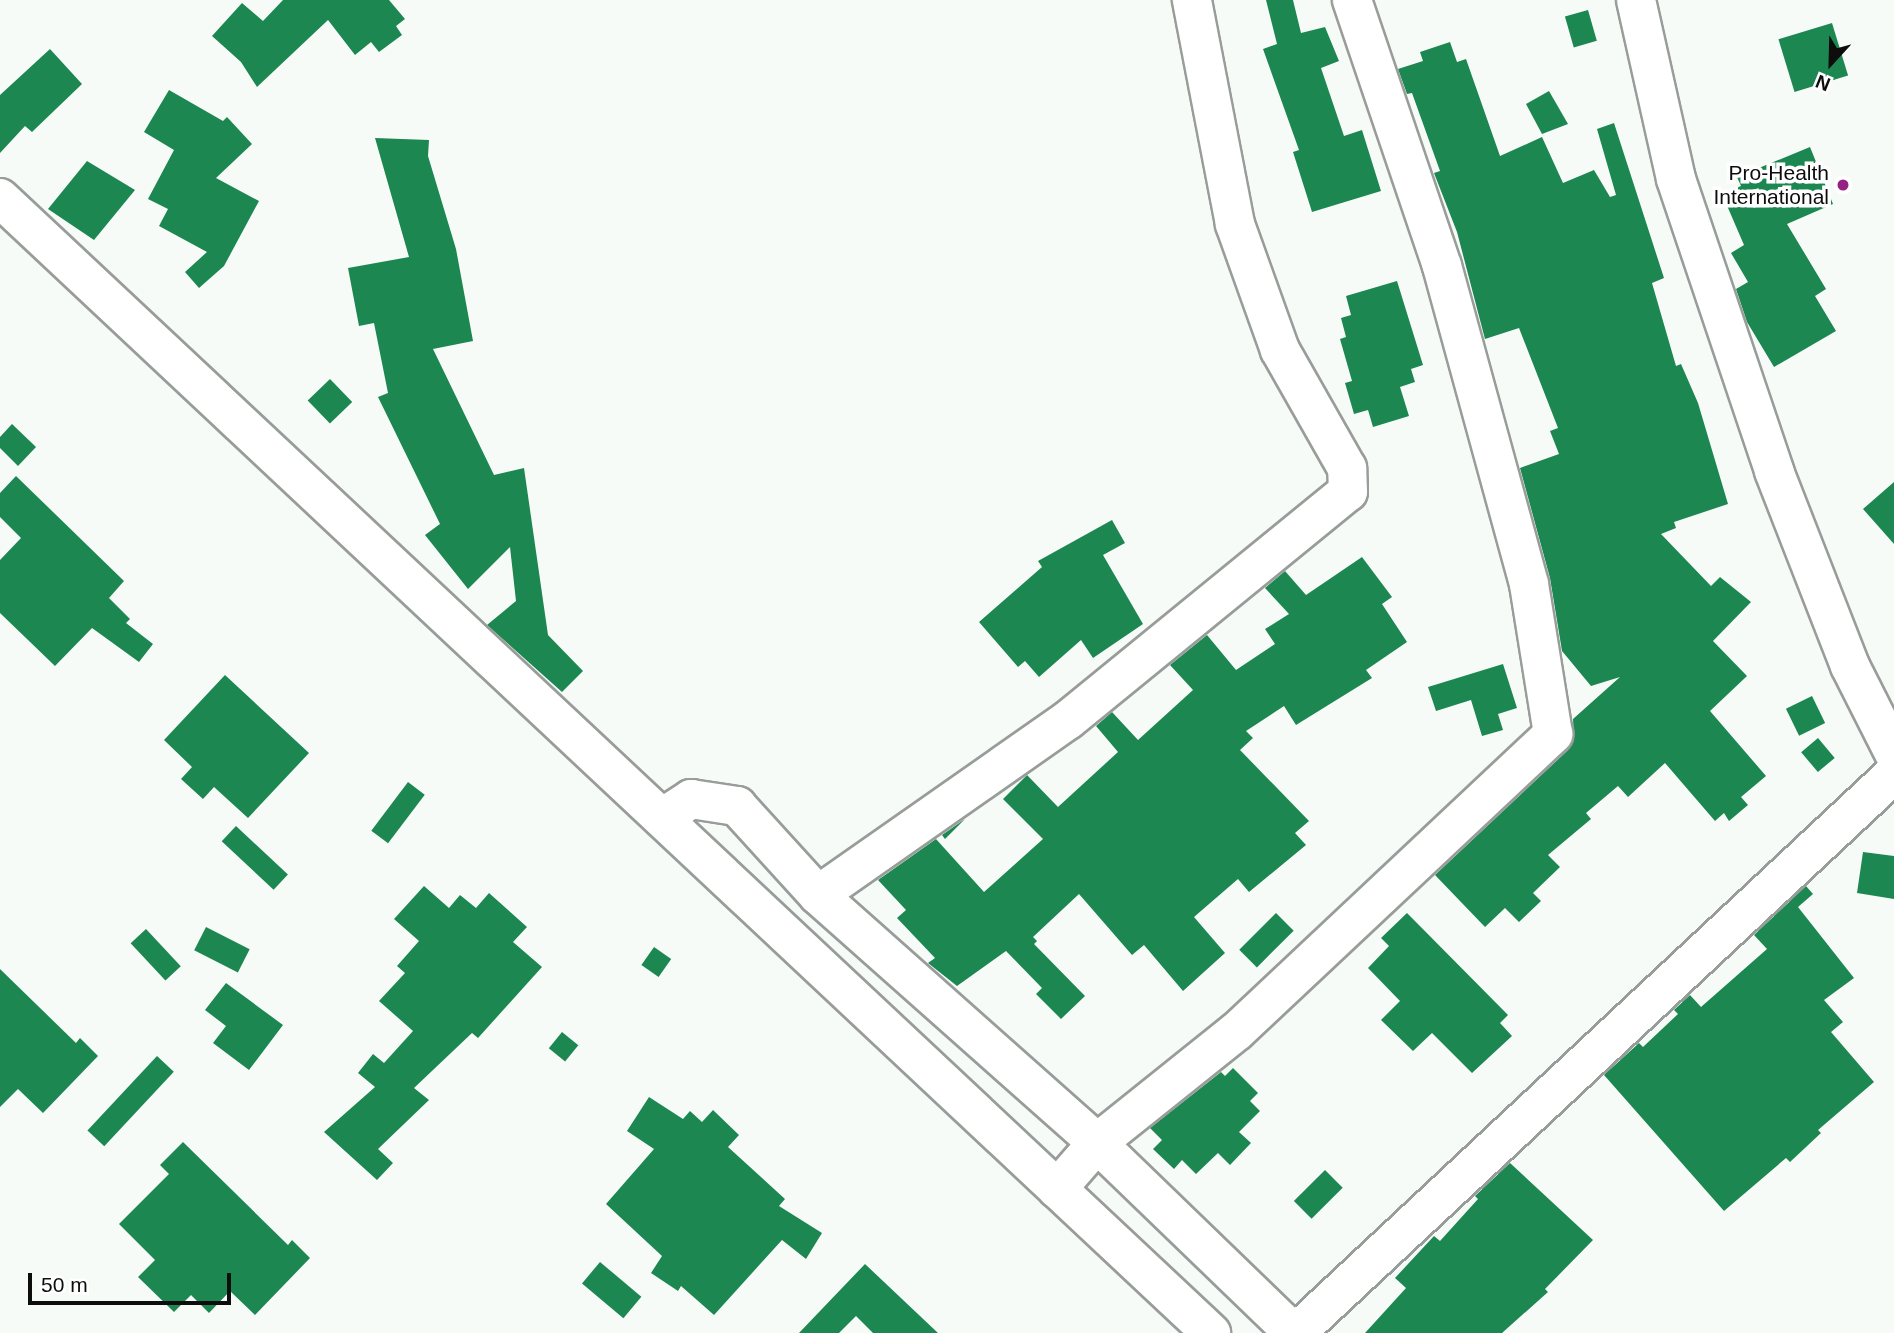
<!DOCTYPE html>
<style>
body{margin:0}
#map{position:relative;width:1894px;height:1333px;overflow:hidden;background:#f6fbf7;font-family:Arial,sans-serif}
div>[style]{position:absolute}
.building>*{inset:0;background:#1d8752;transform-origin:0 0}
.roads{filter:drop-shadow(2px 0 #989d99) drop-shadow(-2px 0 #989d99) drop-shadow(0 2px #989d99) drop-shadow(0 -2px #989d99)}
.minor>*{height:38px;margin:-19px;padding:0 19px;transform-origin:19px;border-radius:19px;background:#fff}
.dots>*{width:19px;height:19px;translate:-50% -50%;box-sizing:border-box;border:4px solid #fff;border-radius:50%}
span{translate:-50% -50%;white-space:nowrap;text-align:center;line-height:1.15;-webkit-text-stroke:7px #fff;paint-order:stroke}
.poi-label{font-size:21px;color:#0c0d0c}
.right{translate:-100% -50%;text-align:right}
.north{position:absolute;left:1796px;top:28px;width:70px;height:70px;-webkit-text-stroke:5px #fff;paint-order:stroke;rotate:202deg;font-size:19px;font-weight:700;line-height:28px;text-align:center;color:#0c0d0c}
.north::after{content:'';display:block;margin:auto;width:24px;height:32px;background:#0c0d0c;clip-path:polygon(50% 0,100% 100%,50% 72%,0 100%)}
.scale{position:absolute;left:28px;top:1273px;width:203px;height:32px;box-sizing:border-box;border:4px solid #0c0d0c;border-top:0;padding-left:9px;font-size:21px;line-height:24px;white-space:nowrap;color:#0c0d0c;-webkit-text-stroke:5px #fff;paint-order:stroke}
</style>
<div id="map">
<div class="building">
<div style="clip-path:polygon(283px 0,389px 0,405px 19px,396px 26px,402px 35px,379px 52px,371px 42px,355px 55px,328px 20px,257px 87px,241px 62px,212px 36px,242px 3px,263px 21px)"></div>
<div style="clip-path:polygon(1266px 0,1293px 0,1301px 33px,1325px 27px,1339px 61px,1321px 68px,1344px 136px,1362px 130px,1381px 191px,1312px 212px,1293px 152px,1299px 150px,1263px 49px,1277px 44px)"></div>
<div style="left:1588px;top:10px;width:32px;height:24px;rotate:74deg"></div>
<div style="left:1832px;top:23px;width:55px;height:56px;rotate:73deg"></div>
<div style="clip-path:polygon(1450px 42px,1457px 62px,1466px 59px,1500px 156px,1542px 137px,1563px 183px,1594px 170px,1610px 197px,1616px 195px,1597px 129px,1614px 123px,1664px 278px,1652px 283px,1676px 366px,1681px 364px,1698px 403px,1728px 504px,1674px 522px,1676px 528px,1661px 534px,1711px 586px,1720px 577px,1751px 602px,1713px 641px,1747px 676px,1710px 711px,1766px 776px,1741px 797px,1748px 805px,1729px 821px,1724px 813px,1715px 821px,1665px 763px,1628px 797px,1618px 786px,1586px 813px,1591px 819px,1548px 855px,1560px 867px,1533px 893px,1541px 901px,1519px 922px,1505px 908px,1485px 927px,1435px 875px,1568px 750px,1574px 740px,1573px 719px,1620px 677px,1591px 686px,1562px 651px,1550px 578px,1520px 468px,1559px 454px,1550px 431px,1558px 428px,1519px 328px,1485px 339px,1457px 232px,1434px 173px,1440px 171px,1412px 93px,1407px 94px,1398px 69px,1423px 61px,1420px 52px)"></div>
<div style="clip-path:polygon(50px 49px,82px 84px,32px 132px,25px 126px,0 153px,0 95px)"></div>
<div style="clip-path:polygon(169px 90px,223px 121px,227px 117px,252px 144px,216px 178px,259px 201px,224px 266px,199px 288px,185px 272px,207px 252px,159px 226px,168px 209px,148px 199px,174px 150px,144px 132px)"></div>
<div style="clip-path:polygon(1549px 91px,1568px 124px,1542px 134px,1526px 104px)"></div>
<div style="clip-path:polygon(375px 138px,429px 140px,428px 156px,456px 249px,473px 341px,433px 349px,494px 475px,524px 468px,548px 635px,583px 671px,562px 692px,487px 625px,516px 601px,510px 547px,468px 589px,425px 535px,440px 524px,378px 397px,388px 393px,374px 323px,359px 326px,348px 268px,409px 257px)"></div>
<div style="clip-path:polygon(1810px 147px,1833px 204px,1787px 224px,1826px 289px,1815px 296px,1836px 331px,1774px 367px,1747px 322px,1736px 289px,1748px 282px,1731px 253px,1744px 245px,1722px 194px,1741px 186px,1737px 177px)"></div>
<div style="clip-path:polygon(87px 161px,135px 190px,94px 240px,48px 209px)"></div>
<div style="clip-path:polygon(1397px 281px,1423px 365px,1411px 369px,1415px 382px,1400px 387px,1409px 416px,1373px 427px,1368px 410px,1354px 414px,1345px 383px,1352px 381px,1340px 339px,1346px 337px,1341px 318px,1351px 315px,1346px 296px)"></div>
<div style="left:330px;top:379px;width:32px;height:31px;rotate:46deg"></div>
<div style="clip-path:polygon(12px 424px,36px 447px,18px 466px,0 448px,0 437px)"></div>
<div style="clip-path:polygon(16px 476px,124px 581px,109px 598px,130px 619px,126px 623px,153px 644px,139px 662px,92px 628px,55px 666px,0 613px,0 560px,21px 538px,0 517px,0 493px)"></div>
<div style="clip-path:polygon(1894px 482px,1894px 544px,1863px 509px)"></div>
<div style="clip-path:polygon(1112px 520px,1125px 543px,1103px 555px,1143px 624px,1093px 658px,1081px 640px,1039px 677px,1025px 661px,1018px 667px,979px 622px,1042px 567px,1038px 561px)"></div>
<div style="clip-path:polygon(1362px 557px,1392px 597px,1382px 604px,1407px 642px,1366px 670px,1372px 678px,1296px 725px,1284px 706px,1246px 731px,1253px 738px,1240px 750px,1309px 821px,1295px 833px,1306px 845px,1249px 892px,1238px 879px,1194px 917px,1225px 953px,1183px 991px,1144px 945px,1132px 955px,1079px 894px,1033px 937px,1037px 941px,1034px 944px,1085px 996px,1061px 1019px,1036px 994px,1042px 988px,1006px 951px,957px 986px,928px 963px,935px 958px,897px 918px,906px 910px,878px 880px,936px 839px,984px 892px,1043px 839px,1003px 799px,1027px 775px,1058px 807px,1118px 752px,1096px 726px,1112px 712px,1138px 740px,1193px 690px,1170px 665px,1207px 635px,1236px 670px,1275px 644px,1265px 629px,1289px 614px,1265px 588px,1285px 571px,1306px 595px)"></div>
<div style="clip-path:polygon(1503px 664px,1517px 708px,1498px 714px,1503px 730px,1482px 736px,1471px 700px,1436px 711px,1428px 687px)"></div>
<div style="clip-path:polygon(225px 675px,309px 753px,248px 818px,214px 787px,203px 799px,181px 779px,192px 767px,164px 740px)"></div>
<div style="left:1812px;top:696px;width:30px;height:29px;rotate:64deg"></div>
<div style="left:1818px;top:738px;width:26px;height:22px;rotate:50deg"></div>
<div style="left:408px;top:782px;width:21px;height:61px;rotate:37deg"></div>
<div style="clip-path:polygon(965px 819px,945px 839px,942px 835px)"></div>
<div style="left:236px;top:826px;width:71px;height:21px;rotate:43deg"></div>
<div style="clip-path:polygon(1863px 852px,1894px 856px,1894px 899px,1857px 893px)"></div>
<div style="clip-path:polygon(424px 886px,449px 908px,460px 895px,476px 908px,489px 893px,527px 927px,513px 942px,542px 967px,478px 1038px,472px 1033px,414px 1088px,429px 1100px,378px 1149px,393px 1163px,377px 1180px,324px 1132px,375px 1087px,358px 1073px,373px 1054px,384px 1063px,413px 1031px,379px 1001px,405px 973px,397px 966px,419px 941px,394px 919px)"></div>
<div style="clip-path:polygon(1806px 886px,1813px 894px,1798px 907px,1854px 978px,1824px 1000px,1843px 1022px,1831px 1032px,1874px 1082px,1818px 1130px,1821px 1133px,1790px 1162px,1786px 1158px,1724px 1211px,1604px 1075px,1639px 1043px,1643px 1047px,1678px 1014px,1674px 1010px,1690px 995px,1701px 1007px,1767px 949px,1754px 935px)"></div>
<div style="left:1276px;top:913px;width:25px;height:52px;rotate:45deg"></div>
<div style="clip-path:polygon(1407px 913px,1508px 1015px,1500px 1023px,1512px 1036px,1472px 1073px,1432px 1033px,1413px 1051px,1381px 1020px,1400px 1001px,1368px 968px,1389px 946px,1381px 938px)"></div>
<div style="left:206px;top:927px;width:49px;height:26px;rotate:27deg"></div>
<div style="left:146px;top:929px;width:51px;height:21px;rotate:47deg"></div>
<div style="left:654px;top:947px;width:21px;height:22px;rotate:35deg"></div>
<div style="clip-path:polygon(0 969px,76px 1043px,80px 1038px,98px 1056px,43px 1113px,18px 1089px,0 1107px)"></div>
<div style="clip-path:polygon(226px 983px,283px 1025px,249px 1070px,213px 1043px,226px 1026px,205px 1010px)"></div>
<div style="left:562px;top:1032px;width:21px;height:21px;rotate:39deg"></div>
<div style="left:157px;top:1056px;width:23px;height:102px;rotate:43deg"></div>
<div style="clip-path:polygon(1233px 1068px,1258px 1093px,1250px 1101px,1260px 1111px,1239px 1132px,1251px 1143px,1230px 1165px,1218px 1153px,1196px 1174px,1182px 1160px,1174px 1169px,1153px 1149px,1162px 1140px,1150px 1128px,1221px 1072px,1225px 1076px)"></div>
<div style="clip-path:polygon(649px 1097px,683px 1119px,690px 1111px,702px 1122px,713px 1110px,739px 1135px,728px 1147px,785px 1199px,779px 1206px,822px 1233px,806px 1259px,782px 1240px,714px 1315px,681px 1286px,678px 1291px,651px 1273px,662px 1256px,606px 1204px,654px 1149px,627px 1131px)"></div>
<div style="clip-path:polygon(183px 1142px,288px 1245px,292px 1240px,310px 1258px,255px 1315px,230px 1291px,209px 1313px,191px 1295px,174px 1312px,138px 1277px,155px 1260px,119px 1224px,169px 1174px,160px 1165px)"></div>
<div style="clip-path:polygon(1510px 1163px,1593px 1240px,1545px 1289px,1548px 1292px,1502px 1333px,1365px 1333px,1406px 1288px,1395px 1278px,1434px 1236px,1440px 1241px,1478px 1199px,1475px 1196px)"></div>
<div style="left:1325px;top:1170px;width:25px;height:44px;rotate:45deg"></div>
<div style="left:600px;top:1262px;width:54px;height:28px;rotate:40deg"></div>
<div style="clip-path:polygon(865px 1264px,938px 1333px,873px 1333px,856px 1316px,839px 1333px,799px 1333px)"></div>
</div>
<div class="roads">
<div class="minor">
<div style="left:1636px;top:0;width:183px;rotate:77.4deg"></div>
<div style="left:1676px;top:179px;width:308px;rotate:71.4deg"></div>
<div style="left:1774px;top:471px;width:209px;rotate:68.7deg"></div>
<div style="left:1850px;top:666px;width:97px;rotate:63.2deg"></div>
<div style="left:0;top:198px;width:1660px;rotate:43.14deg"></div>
<div style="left:662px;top:818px;width:35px;rotate:-33deg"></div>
<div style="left:691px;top:799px;width:47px;rotate:8.7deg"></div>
<div style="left:737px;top:806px;width:120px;rotate:47.7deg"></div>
<div style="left:818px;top:895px;width:305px;rotate:-35deg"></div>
<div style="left:1068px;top:720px;width:361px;rotate:-39.2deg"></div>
<div style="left:1348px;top:492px;width:24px;rotate:-92deg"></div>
<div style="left:1347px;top:468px;width:136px;rotate:-119.6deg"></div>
<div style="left:1280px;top:350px;width:134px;rotate:-109.7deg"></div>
<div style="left:1235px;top:224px;width:228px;rotate:-100.9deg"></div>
<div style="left:818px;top:895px;width:373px;rotate:41.6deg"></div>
<div style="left:1097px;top:1143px;width:274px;rotate:44deg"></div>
<div style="left:1057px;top:1189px;width:61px;rotate:-49deg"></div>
<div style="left:1097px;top:1143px;width:179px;rotate:-38.7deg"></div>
<div style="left:1237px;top:1031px;width:434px;rotate:-43.2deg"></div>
<div style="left:1553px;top:734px;width:152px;rotate:-99.1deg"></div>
<div style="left:1529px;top:584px;width:330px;rotate:-105.3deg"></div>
<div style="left:1442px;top:266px;width:281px;rotate:-108.7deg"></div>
<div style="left:1296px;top:1333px;width:819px;rotate:-43.07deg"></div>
</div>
</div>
<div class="dots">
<div style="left:1843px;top:185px;background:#942282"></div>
</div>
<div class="poi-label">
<span class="right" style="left:1829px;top:185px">Pro-Health<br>International</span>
</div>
<div class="north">N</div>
<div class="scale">50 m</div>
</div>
